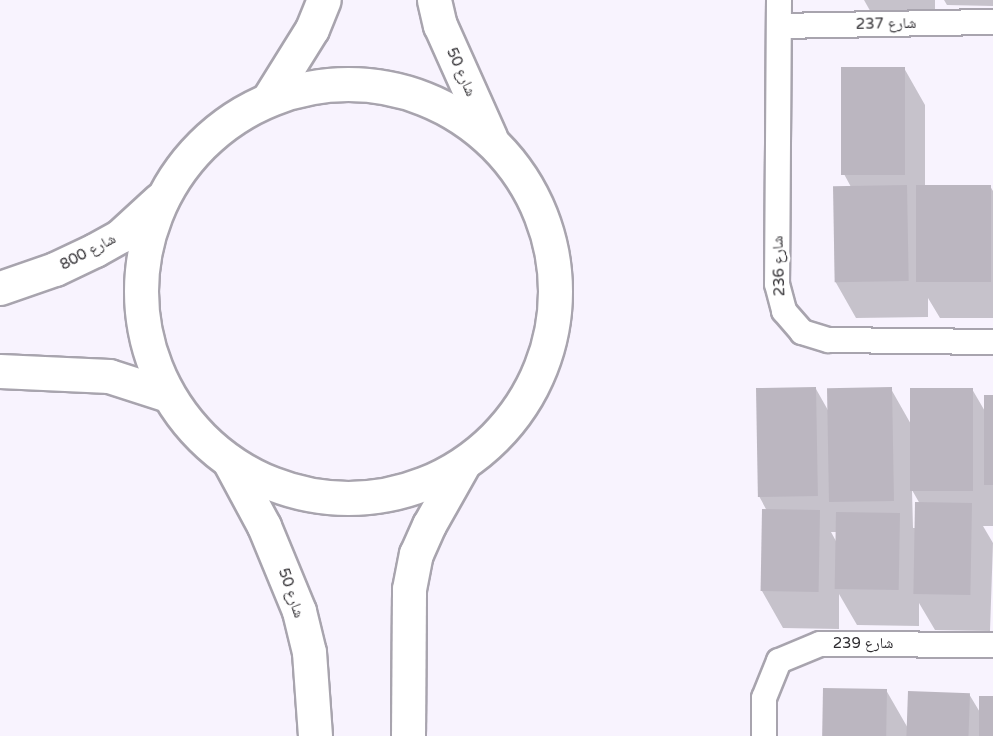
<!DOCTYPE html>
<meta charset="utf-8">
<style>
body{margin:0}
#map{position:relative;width:993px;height:736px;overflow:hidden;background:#f8f3fe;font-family:"Varela Round","Noto Naskh Arabic",sans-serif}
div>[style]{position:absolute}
.shadow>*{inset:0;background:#0003}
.building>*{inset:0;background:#bbb6c0;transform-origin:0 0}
.roads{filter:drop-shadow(2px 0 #a8a4ae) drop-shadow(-2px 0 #a8a4ae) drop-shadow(0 2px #a8a4ae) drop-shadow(0 -2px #a8a4ae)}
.street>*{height:24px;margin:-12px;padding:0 12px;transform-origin:12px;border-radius:12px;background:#fff}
.secondary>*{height:33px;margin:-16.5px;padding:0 16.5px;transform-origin:16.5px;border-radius:16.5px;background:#fff}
.secondary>.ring{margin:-16.5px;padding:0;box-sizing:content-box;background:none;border:33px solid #fff;border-radius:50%}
span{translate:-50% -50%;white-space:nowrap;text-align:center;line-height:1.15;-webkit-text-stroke:6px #fff;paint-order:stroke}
.street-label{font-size:15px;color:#2f2d31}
</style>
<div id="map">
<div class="shadow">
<div style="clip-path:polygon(864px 0,935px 0,935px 15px,873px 16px)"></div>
<div style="clip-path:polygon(944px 0,993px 0,993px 6px,947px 5px)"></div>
<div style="clip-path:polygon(904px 68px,925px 105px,925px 187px,990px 186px,993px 191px,993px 318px,940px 318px,928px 298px,928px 317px,856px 318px,835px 281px,834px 188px,851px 187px,844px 174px)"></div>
<div style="clip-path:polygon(evenodd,816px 389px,829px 412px,891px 389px,912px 426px,972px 389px,986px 413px,993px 397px,993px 526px,983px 526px,993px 543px,990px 631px,935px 630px,919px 603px,919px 626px,857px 625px,839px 594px,839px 629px,783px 628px,762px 591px,767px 511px,759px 496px,816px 389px,912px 490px,920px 504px,915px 528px,913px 528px,912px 490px,816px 389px,831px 532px,837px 532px,837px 543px,831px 532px)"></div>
<div style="clip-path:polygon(886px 690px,909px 730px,969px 694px,981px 714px,993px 698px,993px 736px,824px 736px)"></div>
</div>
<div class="building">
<div style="left:841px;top:67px;width:64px;height:108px"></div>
<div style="left:907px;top:185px;width:96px;height:74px;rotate:89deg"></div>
<div style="left:916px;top:185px;width:75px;height:97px"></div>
<div style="left:816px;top:387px;width:109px;height:60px;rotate:89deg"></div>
<div style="left:892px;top:387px;width:114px;height:65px;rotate:89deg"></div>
<div style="left:910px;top:388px;width:63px;height:103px"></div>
<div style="left:984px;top:395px;width:9px;height:90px"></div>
<div style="left:915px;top:502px;width:57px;height:92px;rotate:1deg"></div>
<div style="left:762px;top:509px;width:58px;height:82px;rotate:1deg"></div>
<div style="left:836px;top:512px;width:64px;height:77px;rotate:1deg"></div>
<div style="left:823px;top:688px;width:64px;height:48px;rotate:1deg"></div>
<div style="left:908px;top:691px;width:62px;height:45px;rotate:2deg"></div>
<div style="left:979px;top:696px;width:14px;height:40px"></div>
</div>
<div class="roads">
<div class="street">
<div style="left:779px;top:0;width:284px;rotate:90.4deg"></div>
<div style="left:777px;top:284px;width:28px;rotate:75deg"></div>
<div style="left:784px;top:311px;width:28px;rotate:49deg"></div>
<div style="left:802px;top:332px;width:28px;rotate:17deg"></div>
<div style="left:829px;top:340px;width:164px;rotate:0.7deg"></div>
<div style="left:779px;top:26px;width:214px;rotate:-1.1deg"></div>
<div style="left:764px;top:736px;width:38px;rotate:-90deg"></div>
<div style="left:764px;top:698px;width:40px;rotate:-68deg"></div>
<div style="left:779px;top:661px;width:44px;rotate:-22.5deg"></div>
<div style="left:820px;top:644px;width:173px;rotate:0.3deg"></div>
</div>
<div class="secondary">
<div style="left:434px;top:0;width:26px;rotate:77deg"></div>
<div style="left:440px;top:25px;width:123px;rotate:65.9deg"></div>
<div class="ring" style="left:141px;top:84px;width:381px;height:381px"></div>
<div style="left:269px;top:98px;width:81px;rotate:-58.1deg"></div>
<div style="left:312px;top:29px;width:31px;rotate:-68deg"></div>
<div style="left:0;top:288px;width:58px;rotate:-19.1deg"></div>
<div style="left:55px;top:269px;width:44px;rotate:-25.4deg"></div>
<div style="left:95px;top:250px;width:29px;rotate:-29deg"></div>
<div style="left:120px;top:236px;width:53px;rotate:-42.7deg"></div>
<div style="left:0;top:371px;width:109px;rotate:2.6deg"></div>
<div style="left:109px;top:376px;width:62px;rotate:17.9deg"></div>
<div style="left:229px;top:461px;width:74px;rotate:61.7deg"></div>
<div style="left:264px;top:526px;width:92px;rotate:67.6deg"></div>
<div style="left:299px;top:611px;width:42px;rotate:76.3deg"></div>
<div style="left:309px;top:652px;width:84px;rotate:85.9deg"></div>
<div style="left:408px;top:736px;width:147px;rotate:-89.6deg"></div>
<div style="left:409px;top:589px;width:36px;rotate:-79deg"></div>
<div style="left:416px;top:554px;width:32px;rotate:-66deg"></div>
<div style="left:429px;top:525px;width:71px;rotate:-60.6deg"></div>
</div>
</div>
<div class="street-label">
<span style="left:886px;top:24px;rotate:-1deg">شارع 237</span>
<span style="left:461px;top:72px;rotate:66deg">شارع 50</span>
<span style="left:88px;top:252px;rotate:-28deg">شارع 800</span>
<span style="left:779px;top:266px;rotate:-92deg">شارع 236</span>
<span style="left:291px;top:593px;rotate:71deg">شارع 50</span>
<span style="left:863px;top:644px">شارع 239</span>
</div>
</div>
